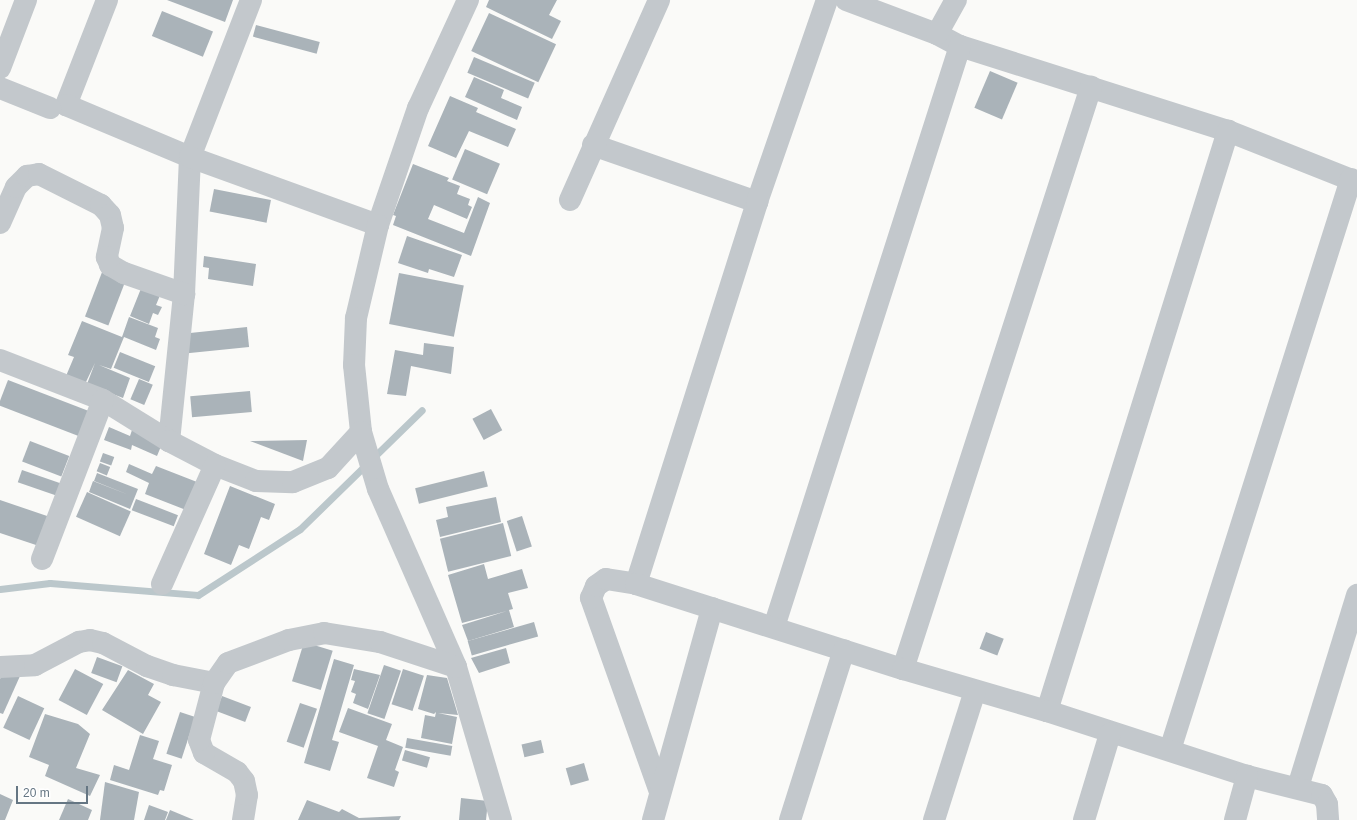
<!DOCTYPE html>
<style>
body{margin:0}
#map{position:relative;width:1357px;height:820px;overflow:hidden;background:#fafaf8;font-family:Arial,sans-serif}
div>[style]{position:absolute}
.stream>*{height:7px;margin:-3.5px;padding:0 3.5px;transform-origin:3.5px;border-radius:3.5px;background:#bbc7cb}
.building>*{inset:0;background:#aab3b9;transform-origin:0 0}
.minor>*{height:22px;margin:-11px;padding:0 11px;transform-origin:11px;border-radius:11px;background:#c3c8cc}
span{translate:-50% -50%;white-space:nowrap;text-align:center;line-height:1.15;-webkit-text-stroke:4px #fff;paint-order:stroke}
.scale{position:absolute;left:16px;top:786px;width:72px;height:18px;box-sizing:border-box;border:2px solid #657683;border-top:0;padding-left:5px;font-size:12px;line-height:14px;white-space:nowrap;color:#657683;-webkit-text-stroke:3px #fff;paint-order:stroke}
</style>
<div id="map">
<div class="stream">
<div style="left:0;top:589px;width:50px;rotate:-6.8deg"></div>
<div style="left:50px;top:583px;width:148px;rotate:4.6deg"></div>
<div style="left:198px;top:595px;width:121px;rotate:-32.9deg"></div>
<div style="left:300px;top:529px;width:170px;rotate:-44.3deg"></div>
</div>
<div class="building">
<div style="clip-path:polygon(167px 0,233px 0,225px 22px)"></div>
<div style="clip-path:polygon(489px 0,557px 0,549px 15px,561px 21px,552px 39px,486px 7px)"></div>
<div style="left:162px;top:11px;width:55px;height:27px;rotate:22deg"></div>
<div style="left:489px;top:13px;width:74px;height:42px;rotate:25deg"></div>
<div style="left:256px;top:25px;width:66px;height:12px;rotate:15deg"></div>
<div style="left:474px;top:57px;width:66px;height:17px;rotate:23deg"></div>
<div style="left:990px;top:71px;width:30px;height:40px;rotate:23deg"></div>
<div style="clip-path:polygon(474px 77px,504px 90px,501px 98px,522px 107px,517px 120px,465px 97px)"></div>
<div style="clip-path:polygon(450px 96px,478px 108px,476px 112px,516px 129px,508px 147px,469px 131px,456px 158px,428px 146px)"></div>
<div style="left:465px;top:149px;width:38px;height:33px;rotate:23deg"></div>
<div style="clip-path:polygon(413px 164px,449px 178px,447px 181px,460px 186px,457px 194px,470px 199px,468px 205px,472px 207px,467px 219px,434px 205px,428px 219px,464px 233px,478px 197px,490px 203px,471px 256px,393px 225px,396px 216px,393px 215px)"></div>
<div style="left:214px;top:189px;width:58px;height:23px;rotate:11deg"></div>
<div style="clip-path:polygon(407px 236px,462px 255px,454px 277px,429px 269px,428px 273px,398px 263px)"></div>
<div style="clip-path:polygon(204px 256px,256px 264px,253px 286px,208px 279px,209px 268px,203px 267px)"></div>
<div style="left:104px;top:267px;width:25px;height:53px;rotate:21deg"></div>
<div style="left:399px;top:273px;width:66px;height:52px;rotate:11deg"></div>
<div style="clip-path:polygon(142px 286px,161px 293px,156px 305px,162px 307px,158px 315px,153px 313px,149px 324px,130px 316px)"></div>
<div style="clip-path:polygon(129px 317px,158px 328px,155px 337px,160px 339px,156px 350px,124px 337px,111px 369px,99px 365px,130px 378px,123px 398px,87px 384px,95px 363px,85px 384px,66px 376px,74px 357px,68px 355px,82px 321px,122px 337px)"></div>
<div style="left:247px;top:327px;width:20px;height:62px;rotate:84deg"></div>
<div style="clip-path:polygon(424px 343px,454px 347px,451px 374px,411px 366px,406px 396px,387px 394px,395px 350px,423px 355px)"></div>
<div style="left:120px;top:352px;width:38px;height:17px;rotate:22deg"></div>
<div style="left:139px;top:379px;width:15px;height:22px;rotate:23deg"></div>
<div style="left:8px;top:380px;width:90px;height:27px;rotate:21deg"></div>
<div style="left:250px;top:391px;width:21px;height:60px;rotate:85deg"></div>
<div style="left:491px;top:409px;width:24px;height:21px;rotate:62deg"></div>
<div style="clip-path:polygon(109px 427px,130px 436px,133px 427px,164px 439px,157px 456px,132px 445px,131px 450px,104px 440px)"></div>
<div style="clip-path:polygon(307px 440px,303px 461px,250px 441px)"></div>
<div style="left:30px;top:441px;width:42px;height:22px;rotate:21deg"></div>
<div style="left:103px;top:453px;width:12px;height:9px;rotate:20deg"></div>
<div style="left:100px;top:463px;width:11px;height:9px;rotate:22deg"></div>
<div style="clip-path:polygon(129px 464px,152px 474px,156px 466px,197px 482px,186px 510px,145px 494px,149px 483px,126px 472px)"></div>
<div style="left:22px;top:470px;width:46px;height:13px;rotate:19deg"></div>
<div style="left:484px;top:471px;width:16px;height:71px;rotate:76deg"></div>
<div style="clip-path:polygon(97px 473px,138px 489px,130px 509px,89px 492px,93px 481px,129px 495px,94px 481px)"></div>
<div style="clip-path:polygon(230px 486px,275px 504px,269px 520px,261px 517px,249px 549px,239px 545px,231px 565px,204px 554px)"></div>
<div style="left:87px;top:492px;width:48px;height:27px;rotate:24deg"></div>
<div style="clip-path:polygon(496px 497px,501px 522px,440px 537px,436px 520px,448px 517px,446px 507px)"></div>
<div style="left:136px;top:499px;width:45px;height:12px;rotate:21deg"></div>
<div style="clip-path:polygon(0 500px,53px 518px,42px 547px,0 533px)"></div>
<div style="left:522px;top:516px;width:32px;height:16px;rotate:72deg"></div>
<div style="left:503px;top:523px;width:34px;height:65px;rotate:76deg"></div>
<div style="clip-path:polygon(484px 564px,488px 579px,522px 569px,528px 588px,508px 593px,513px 609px,509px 610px,514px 627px,468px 641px,462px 625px,507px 611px,462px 623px,448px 575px)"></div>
<div style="left:534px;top:622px;width:15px;height:69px;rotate:74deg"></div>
<div style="left:986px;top:632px;width:19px;height:18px;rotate:21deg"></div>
<div style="left:304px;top:642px;width:30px;height:41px;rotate:17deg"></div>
<div style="clip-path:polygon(506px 648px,510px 663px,479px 673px,471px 658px)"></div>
<div style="left:97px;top:657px;width:27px;height:17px;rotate:20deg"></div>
<div style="clip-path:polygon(334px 659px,354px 665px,332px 740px,339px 742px,330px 771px,304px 763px)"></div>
<div style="left:384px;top:665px;width:18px;height:51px;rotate:19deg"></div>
<div style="clip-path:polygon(5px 669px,20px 676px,3px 714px,0 713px,0 679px)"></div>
<div style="left:75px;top:669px;width:32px;height:35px;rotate:28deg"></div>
<div style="clip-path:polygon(354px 669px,380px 675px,368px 709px,353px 703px,356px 694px,351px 692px,355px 681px,351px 680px)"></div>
<div style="left:403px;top:669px;width:22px;height:37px;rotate:18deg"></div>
<div style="clip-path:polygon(128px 670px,154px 684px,148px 695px,161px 702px,143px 734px,102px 710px)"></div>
<div style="clip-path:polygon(427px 675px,447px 678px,458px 715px,438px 713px,457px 717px,452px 744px,421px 738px,425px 715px,435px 717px,436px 712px,434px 714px,418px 709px)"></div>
<div style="left:18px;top:696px;width:29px;height:35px;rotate:25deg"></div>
<div style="left:222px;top:696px;width:31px;height:16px;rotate:21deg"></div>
<div style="left:300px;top:703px;width:18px;height:41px;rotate:19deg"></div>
<div style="clip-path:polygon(348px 708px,392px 724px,386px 740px,403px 747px,395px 770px,399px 772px,394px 787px,367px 778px,378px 746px,339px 732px)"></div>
<div style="left:180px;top:712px;width:16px;height:44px;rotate:18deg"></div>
<div style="clip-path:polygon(45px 714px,78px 724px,90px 734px,76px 768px,100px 775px,90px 796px,45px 776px,49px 765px,29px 757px)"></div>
<div style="clip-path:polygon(140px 735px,159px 741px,153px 759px,172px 765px,164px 791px,160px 790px,158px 795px,110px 780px,114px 765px,129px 770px)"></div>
<div style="left:407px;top:738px;width:46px;height:10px;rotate:10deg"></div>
<div style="left:541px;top:740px;width:13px;height:20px;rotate:77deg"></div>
<div style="left:405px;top:750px;width:26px;height:11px;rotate:16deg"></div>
<div style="left:584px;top:763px;width:18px;height:19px;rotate:74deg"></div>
<div style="clip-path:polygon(105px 782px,139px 792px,134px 820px,100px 820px)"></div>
<div style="clip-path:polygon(0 794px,13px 800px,5px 820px,0 820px)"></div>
<div style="clip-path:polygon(461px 798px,488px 801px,486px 820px,459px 820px)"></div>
<div style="clip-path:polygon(68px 799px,92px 810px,88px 820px,59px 820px)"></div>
<div style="clip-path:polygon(307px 800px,339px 812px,342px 809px,359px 818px,401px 816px,399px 820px,298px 820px)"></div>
<div style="clip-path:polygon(149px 805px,168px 812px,165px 820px,144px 820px)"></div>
<div style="clip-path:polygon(170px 810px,194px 820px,166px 820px)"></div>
</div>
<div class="minor">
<div style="left:107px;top:0;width:113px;rotate:111.3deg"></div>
<div style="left:66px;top:105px;width:134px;rotate:22.8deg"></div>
<div style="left:190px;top:157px;width:137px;rotate:92.5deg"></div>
<div style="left:184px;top:294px;width:148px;rotate:95.8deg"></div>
<div style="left:251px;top:0;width:168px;rotate:111.2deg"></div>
<div style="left:190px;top:157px;width:200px;rotate:19.9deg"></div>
<div style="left:468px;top:0;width:119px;rotate:114.8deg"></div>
<div style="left:418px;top:108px;width:124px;rotate:108.9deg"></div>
<div style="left:378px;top:225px;width:96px;rotate:103.3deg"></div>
<div style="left:356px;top:318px;width:47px;rotate:92.4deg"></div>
<div style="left:354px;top:365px;width:67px;rotate:84deg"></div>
<div style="left:361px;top:432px;width:59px;rotate:73.4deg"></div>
<div style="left:378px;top:489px;width:194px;rotate:66.3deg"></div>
<div style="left:456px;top:667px;width:159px;rotate:73.6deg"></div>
<div style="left:846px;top:0;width:97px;rotate:20.5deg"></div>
<div style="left:937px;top:34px;width:26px;rotate:28deg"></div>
<div style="left:960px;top:46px;width:281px;rotate:17.6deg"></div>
<div style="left:1228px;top:131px;width:139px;rotate:21.6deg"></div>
<div style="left:937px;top:34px;width:39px;rotate:-61deg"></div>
<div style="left:0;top:68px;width:73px;rotate:-69.1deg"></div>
<div style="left:0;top:88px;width:54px;rotate:21.8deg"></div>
<div style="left:593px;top:145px;width:174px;rotate:19.2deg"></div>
<div style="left:570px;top:200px;width:219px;rotate:-66deg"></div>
<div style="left:0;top:223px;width:39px;rotate:-66deg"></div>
<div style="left:16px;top:187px;width:16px;rotate:-45deg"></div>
<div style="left:27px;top:176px;width:12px;rotate:-9deg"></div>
<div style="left:39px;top:174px;width:69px;rotate:26.6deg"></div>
<div style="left:101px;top:205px;width:13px;rotate:48deg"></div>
<div style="left:110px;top:215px;width:13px;rotate:77deg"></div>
<div style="left:113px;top:228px;width:30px;rotate:102deg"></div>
<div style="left:107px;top:257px;width:9px;rotate:69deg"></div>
<div style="left:110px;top:265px;width:16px;rotate:30deg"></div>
<div style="left:124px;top:273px;width:64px;rotate:19.3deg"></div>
<div style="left:0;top:360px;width:110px;rotate:21.2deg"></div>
<div style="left:103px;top:400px;width:78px;rotate:31.8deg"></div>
<div style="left:169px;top:441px;width:52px;rotate:27.6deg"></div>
<div style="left:215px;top:465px;width:44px;rotate:21.3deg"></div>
<div style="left:256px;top:481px;width:37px;rotate:2deg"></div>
<div style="left:293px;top:482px;width:38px;rotate:-22deg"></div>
<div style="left:328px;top:468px;width:49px;rotate:-47.5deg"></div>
<div style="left:42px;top:559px;width:170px;rotate:-69deg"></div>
<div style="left:162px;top:584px;width:130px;rotate:-66deg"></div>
<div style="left:636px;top:584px;width:401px;rotate:-72.4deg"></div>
<div style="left:757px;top:202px;width:214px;rotate:-70.9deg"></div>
<div style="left:774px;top:627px;width:610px;rotate:-72.25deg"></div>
<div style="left:0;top:667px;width:35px;rotate:-3deg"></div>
<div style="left:35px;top:665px;width:50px;rotate:-27.6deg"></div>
<div style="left:79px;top:642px;width:11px;rotate:-10deg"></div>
<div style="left:90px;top:640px;width:13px;rotate:13deg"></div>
<div style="left:103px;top:643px;width:50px;rotate:27.6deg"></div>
<div style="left:147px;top:666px;width:28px;rotate:19deg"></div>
<div style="left:173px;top:675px;width:42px;rotate:11deg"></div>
<div style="left:903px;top:669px;width:612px;rotate:-72.1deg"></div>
<div style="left:1047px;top:711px;width:608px;rotate:-72.67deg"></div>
<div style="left:1170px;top:750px;width:599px;rotate:-72.41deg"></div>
<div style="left:1298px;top:787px;width:201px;rotate:-72.9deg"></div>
<div style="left:659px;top:789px;width:203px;rotate:-109.6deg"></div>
<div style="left:591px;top:598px;width:13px;rotate:-67deg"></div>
<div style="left:596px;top:586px;width:12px;rotate:-35deg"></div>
<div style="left:606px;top:579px;width:30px;rotate:9deg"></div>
<div style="left:636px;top:584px;width:280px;rotate:17.7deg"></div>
<div style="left:903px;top:669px;width:150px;rotate:16.3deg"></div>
<div style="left:1047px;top:711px;width:210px;rotate:18deg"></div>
<div style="left:1247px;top:776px;width:77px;rotate:14.2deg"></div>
<div style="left:1322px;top:795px;width:10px;rotate:61deg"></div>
<div style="left:1327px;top:804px;width:16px;rotate:86deg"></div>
<div style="left:243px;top:820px;width:25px;rotate:-81deg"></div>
<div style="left:247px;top:795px;width:14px;rotate:-102deg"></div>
<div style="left:244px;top:781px;width:11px;rotate:-128deg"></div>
<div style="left:237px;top:772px;width:38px;rotate:-150deg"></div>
<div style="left:204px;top:753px;width:14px;rotate:-111deg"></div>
<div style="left:199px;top:740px;width:59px;rotate:-75.3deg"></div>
<div style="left:214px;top:683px;width:24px;rotate:-55deg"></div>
<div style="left:228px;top:663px;width:65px;rotate:-20.7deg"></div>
<div style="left:289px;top:640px;width:36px;rotate:-11deg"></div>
<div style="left:324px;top:633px;width:57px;rotate:9.1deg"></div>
<div style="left:380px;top:642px;width:80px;rotate:18.2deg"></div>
<div style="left:653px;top:820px;width:220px;rotate:-74.4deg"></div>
<div style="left:790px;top:820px;width:178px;rotate:-72.4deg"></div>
<div style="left:934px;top:820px;width:135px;rotate:-72.4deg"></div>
<div style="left:1084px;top:820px;width:90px;rotate:-73.2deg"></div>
<div style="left:1235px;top:820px;width:46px;rotate:-74.7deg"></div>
</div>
<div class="scale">20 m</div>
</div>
